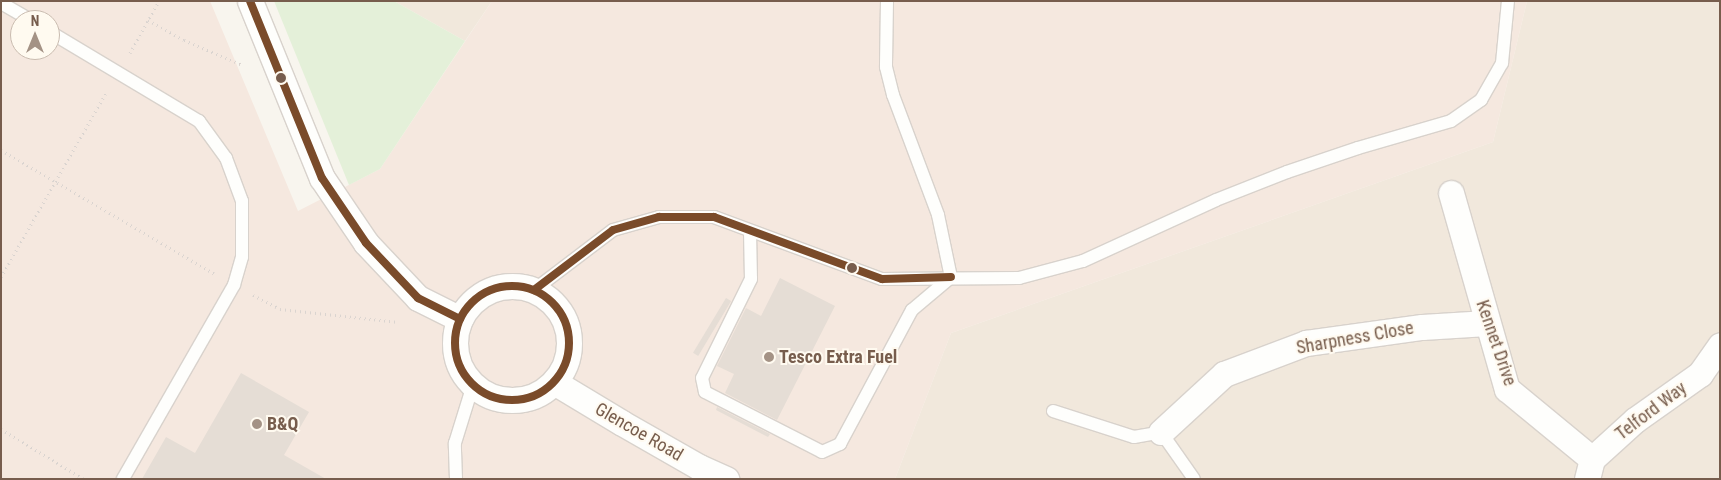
<!DOCTYPE html>
<style>
body{margin:0}
#map{position:relative;width:1721px;height:480px;overflow:hidden;background:#f8f5ee;font-family:"Roboto Condensed",sans-serif}
div>[style]{position:absolute}
.residential>*{inset:0;background:#f1e8dc}
.commercial>*{inset:0;background:#f5e8df}
.green>*{inset:0;background:#e4f0d9}
.building>*{inset:0;background:#e5ddd5;transform-origin:0 0}
.path>*{height:3px;margin-top:-1.5px;transform-origin:0;background:repeating-linear-gradient(90deg,#dad4d0 0 1px,transparent 0 5px)}
.roads{filter:drop-shadow(1px 0 #d8d2cc) drop-shadow(-1px 0 #d8d2cc) drop-shadow(0 1px #d8d2cc) drop-shadow(0 -1px #d8d2cc)}
.service>*{height:12px;margin:-6px;padding:0 6px;transform-origin:6px;border-radius:6px;background:#fefefc}
.minor>*{height:25px;margin:-12.5px;padding:0 12.5px;transform-origin:12.5px;border-radius:12.5px;background:#fefefc}
.minor>.ring{margin:-12.5px;padding:0;box-sizing:content-box;background:none;border:25px solid #fefefc;border-radius:50%}
.bus-1>*{height:8px;margin:-4px;padding:0 4px;transform-origin:4px;border-radius:4px;background:#7a4b2a}
.bus-1>.ring{margin:-4px;padding:0;box-sizing:content-box;background:none;border:8px solid #7a4b2a;border-radius:50%}
.dots>*{width:14px;height:14px;translate:-50% -50%;box-sizing:border-box;border:2px solid #fffaf0;border-radius:50%}
span{translate:-50% -50%;white-space:nowrap;text-align:center;line-height:1.15;-webkit-text-stroke:4px #fffaf0;paint-order:stroke}
.street-label{font-size:18px;color:#775d4d}
.poi-label{font-size:18px;color:#775d4d;font-weight:700}
.left{translate:0 -50%;text-align:left}
.frame{position:absolute;inset:0;border:2px solid #775d4d;pointer-events:none}
.north{position:absolute;left:10px;top:10px;width:50px;height:50px;box-sizing:border-box;background:#fffaf0;border:1px solid #c9bbaf;border-radius:50%;rotate:0deg;font-size:14px;font-weight:700;line-height:20px;text-align:center;color:#775d4d}
.north::after{content:'';display:block;margin:auto;width:18px;height:22px;background:#a49285;clip-path:polygon(50% 0,100% 100%,50% 72%,0 100%)}
</style>
<div id="map">
<div class="residential">
<div style="clip-path:polygon(394px 1px,492px 1px,465px 41px)"></div>
<div style="clip-path:polygon(1527px 1px,1720px 1px,1720px 479px,895px 479px,951px 333px,1493px 142px)"></div>
</div>
<div class="commercial">
<div style="clip-path:polygon(evenodd,1px 1px,210px 1px,298px 211px,380px 169px,492px 1px,1527px 1px,1493px 142px,951px 333px,895px 479px,1px 479px,1px 1px,20px 20px,50px 20px,50px 50px,20px 50px,20px 20px)"></div>
</div>
<div class="green">
<div style="clip-path:polygon(274px 1px,394px 1px,465px 41px,380px 169px,349px 185px)"></div>
</div>
<div class="building">
<div style="clip-path:polygon(780px 278px,835px 306px,777px 420px,725px 393px,734px 374px,717px 366px,746px 308px,761px 316px)"></div>
<div style="left:726px;top:298px;width:6px;height:64px;rotate:31deg"></div>
<div style="clip-path:polygon(241px 373px,309px 412px,284px 455px,326px 479px,142px 479px,166px 437px,195px 453px)"></div>
<div style="clip-path:polygon(717px 407px,770px 434px,768px 437px,716px 410px)"></div>
</div>
<div class="path">
<div style="left:148px;top:20px;width:41px;rotate:29.1deg"></div>
<div style="left:184px;top:40px;width:64px;rotate:23deg"></div>
<div style="left:130px;top:53px;width:60px;rotate:-60.9deg"></div>
<div style="left:1px;top:150px;width:247px;rotate:30.1deg"></div>
<div style="left:1px;top:277px;width:212px;rotate:-60.3deg"></div>
<div style="left:253px;top:295px;width:30px;rotate:27deg"></div>
<div style="left:280px;top:309px;width:119px;rotate:6.3deg"></div>
<div style="left:1px;top:429px;width:97px;rotate:31.1deg"></div>
</div>
<div class="roads">
<div class="service">
<div style="left:887px;top:1px;width:66px;rotate:90.9deg"></div>
<div style="left:886px;top:67px;width:29px;rotate:76deg"></div>
<div style="left:893px;top:95px;width:128px;rotate:69.4deg"></div>
<div style="left:938px;top:215px;width:63px;rotate:78.2deg"></div>
<div style="left:1px;top:3px;width:34px;rotate:30deg"></div>
<div style="left:50px;top:32px;width:174px;rotate:30.9deg"></div>
<div style="left:199px;top:121px;width:46px;rotate:53.9deg"></div>
<div style="left:226px;top:158px;width:46px;rotate:69.6deg"></div>
<div style="left:242px;top:201px;width:56px;rotate:90deg"></div>
<div style="left:242px;top:257px;width:29px;rotate:106deg"></div>
<div style="left:234px;top:285px;width:224px;rotate:119.8deg"></div>
<div style="left:750px;top:232px;width:47px;rotate:88.8deg"></div>
<div style="left:751px;top:279px;width:110px;rotate:116.3deg"></div>
<div style="left:702px;top:378px;width:14px;rotate:78deg"></div>
<div style="left:705px;top:392px;width:131px;rotate:27.1deg"></div>
<div style="left:822px;top:452px;width:20px;rotate:-24deg"></div>
<div style="left:840px;top:444px;width:152px;rotate:-61.8deg"></div>
<div style="left:912px;top:310px;width:51px;rotate:-40.2deg"></div>
<div style="left:534px;top:290px;width:99px;rotate:-37.2deg"></div>
<div style="left:613px;top:230px;width:48px;rotate:-15.8deg"></div>
<div style="left:659px;top:217px;width:55px"></div>
<div style="left:714px;top:217px;width:179px;rotate:20.3deg"></div>
<div style="left:882px;top:279px;width:137px;rotate:-0.4deg"></div>
<div style="left:1019px;top:278px;width:66px;rotate:-14.9deg"></div>
<div style="left:1083px;top:261px;width:146px;rotate:-24.6deg"></div>
<div style="left:1216px;top:200px;width:76px;rotate:-21.5deg"></div>
<div style="left:1287px;top:172px;width:75px;rotate:-18.7deg"></div>
<div style="left:1358px;top:148px;width:97px;rotate:-16.2deg"></div>
<div style="left:1451px;top:121px;width:37px;rotate:-35deg"></div>
<div style="left:1481px;top:100px;width:43px;rotate:-60.4deg"></div>
<div style="left:1502px;top:63px;width:62px;rotate:-84.5deg"></div>
<div style="left:1053px;top:411px;width:85px;rotate:17.8deg"></div>
<div style="left:1134px;top:437px;width:27px;rotate:-10deg"></div>
<div style="left:1161px;top:432px;width:57px;rotate:54.9deg"></div>
<div style="left:456px;top:479px;width:36px;rotate:-92deg"></div>
<div style="left:455px;top:443px;width:61px;rotate:-72.8deg"></div>
</div>
<div class="minor">
<div style="left:250px;top:1px;width:191px;rotate:67.9deg"></div>
<div style="left:322px;top:178px;width:78px;rotate:55.9deg"></div>
<div style="left:366px;top:243px;width:76px;rotate:46.6deg"></div>
<div style="left:418px;top:298px;width:47px;rotate:26.6deg"></div>
<div style="left:1451px;top:193px;width:204px;rotate:74.1deg"></div>
<div style="left:1507px;top:389px;width:110px;rotate:39.5deg"></div>
<div class="ring" style="left:455px;top:286px;width:89px;height:89px"></div>
<div style="left:554px;top:382px;width:79px;rotate:31.1deg"></div>
<div style="left:622px;top:423px;width:89px;rotate:29.7deg"></div>
<div style="left:699px;top:467px;width:30px;rotate:24deg"></div>
<div style="left:1161px;top:432px;width:86px;rotate:-42.6deg"></div>
<div style="left:1224px;top:374px;width:88px;rotate:-20.7deg"></div>
<div style="left:1306px;top:343px;width:117px;rotate:-7.9deg"></div>
<div style="left:1422px;top:327px;width:65px;rotate:-3.5deg"></div>
<div style="left:1587px;top:479px;width:21px;rotate:-76deg"></div>
<div style="left:1592px;top:459px;width:58px;rotate:-42.2deg"></div>
<div style="left:1635px;top:420px;width:80px;rotate:-35.3deg"></div>
<div style="left:1700px;top:374px;width:35px;rotate:-55deg"></div>
</div>
</div>
<div class="bus-1">
<div style="left:250px;top:1px;width:191px;rotate:67.9deg"></div>
<div style="left:322px;top:178px;width:78px;rotate:55.9deg"></div>
<div style="left:366px;top:243px;width:76px;rotate:46.6deg"></div>
<div style="left:418px;top:298px;width:47px;rotate:26.6deg"></div>
<div class="ring" style="left:455px;top:286px;width:106px;height:106px"></div>
<div style="left:534px;top:290px;width:99px;rotate:-37.2deg"></div>
<div style="left:613px;top:230px;width:48px;rotate:-15.8deg"></div>
<div style="left:659px;top:217px;width:55px"></div>
<div style="left:714px;top:217px;width:179px;rotate:20.3deg"></div>
<div style="left:882px;top:279px;width:69px;rotate:-1.7deg"></div>
</div>
<div class="dots">
<div style="left:281px;top:78px;background:#775d4d"></div>
<div style="left:852px;top:268px;background:#775d4d"></div>
<div style="left:769px;top:357px;background:#a49285"></div>
<div style="left:257px;top:424px;background:#a49285"></div>
</div>
<div class="street-label">
<span style="left:1355px;top:338px;rotate:-10deg">Sharpness Close</span>
<span style="left:1496px;top:343px;rotate:71deg">Kennet Drive</span>
<span style="left:1651px;top:411px;rotate:-37deg">Telford Way</span>
<span style="left:639px;top:432px;rotate:30deg">Glencoe Road</span>
</div>
<div class="poi-label">
<span class="left" style="left:779px;top:357px">Tesco Extra Fuel</span>
<span class="left" style="left:267px;top:424px">B&amp;Q</span>
</div>
<div class="frame"></div>
<div class="north">N</div>
</div>
